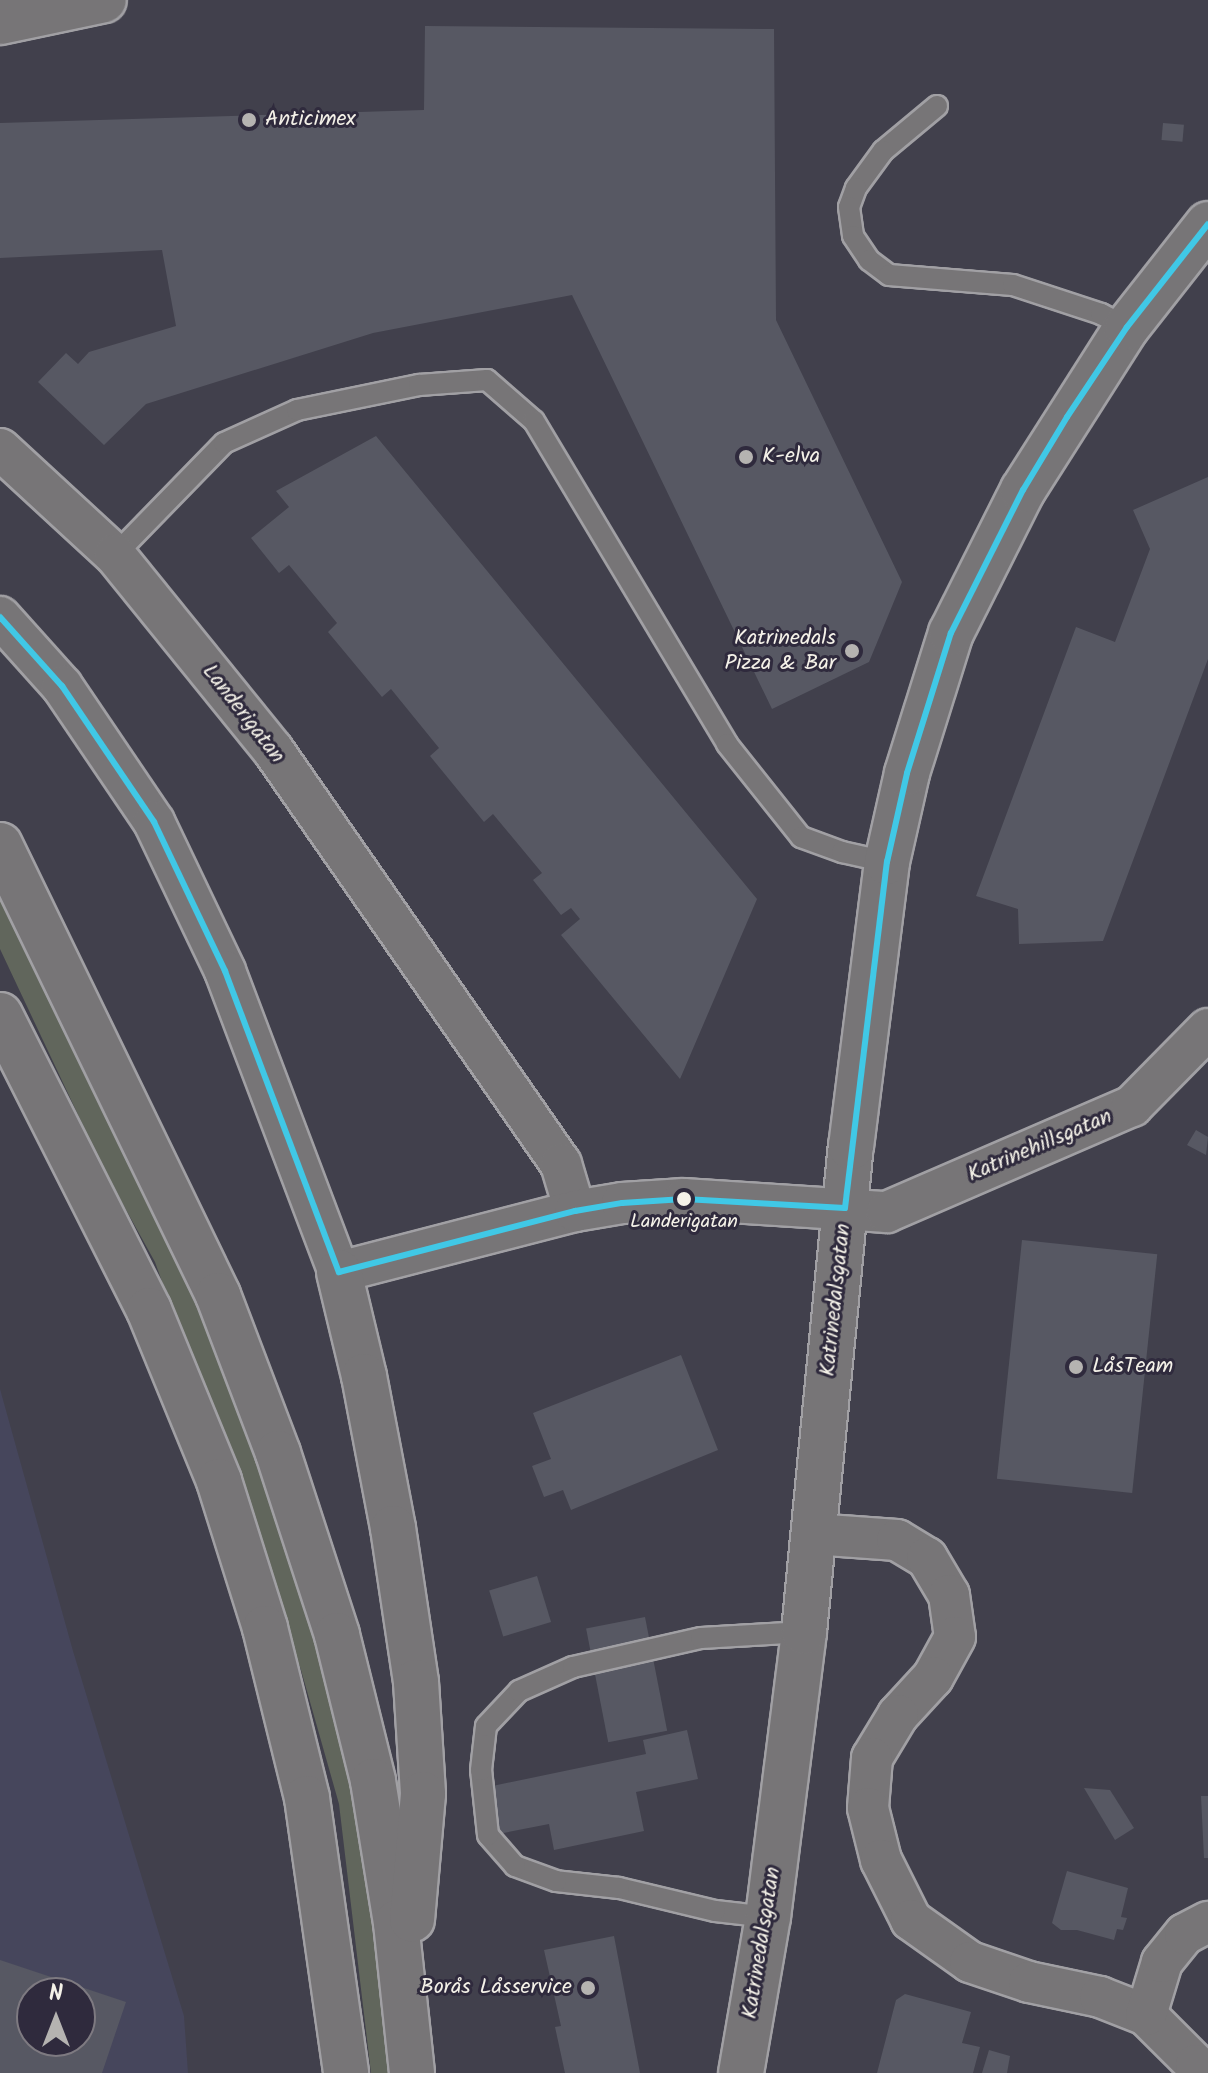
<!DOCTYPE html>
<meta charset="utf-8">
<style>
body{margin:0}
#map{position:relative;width:1208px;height:2073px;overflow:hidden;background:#41404c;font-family:Kalam,sans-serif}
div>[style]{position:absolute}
.built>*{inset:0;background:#46465c}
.green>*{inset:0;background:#61665c}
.building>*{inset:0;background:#575863;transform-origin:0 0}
.roads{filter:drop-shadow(2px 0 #a1a0a4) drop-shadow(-2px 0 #a1a0a4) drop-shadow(0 2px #a1a0a4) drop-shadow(0 -2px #a1a0a4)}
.lane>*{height:20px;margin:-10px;padding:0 10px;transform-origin:10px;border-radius:10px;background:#777577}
.street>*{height:40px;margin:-20px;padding:0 20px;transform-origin:20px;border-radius:20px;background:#777577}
.secondary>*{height:44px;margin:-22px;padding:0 22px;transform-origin:22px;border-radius:22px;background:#777577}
.primary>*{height:44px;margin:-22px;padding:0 22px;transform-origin:22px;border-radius:22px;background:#777577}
.bus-1>*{height:6px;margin:-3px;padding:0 3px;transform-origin:3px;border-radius:3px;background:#40c8e6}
.dots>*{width:22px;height:22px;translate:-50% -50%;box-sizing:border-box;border:4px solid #2f2a3d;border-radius:50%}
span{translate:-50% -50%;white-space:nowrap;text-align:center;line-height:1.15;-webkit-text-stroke:6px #2f2a3d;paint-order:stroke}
.bus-label{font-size:20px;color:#f4f1e8}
.poi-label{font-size:22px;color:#f4f1e8}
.left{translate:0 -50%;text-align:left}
.right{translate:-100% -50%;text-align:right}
.street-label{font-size:22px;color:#f4f1e8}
.north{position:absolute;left:16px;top:1977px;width:80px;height:80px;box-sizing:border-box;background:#2f2a3d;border:2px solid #7e7a81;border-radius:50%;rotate:0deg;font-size:22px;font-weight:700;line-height:32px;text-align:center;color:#f4f1e8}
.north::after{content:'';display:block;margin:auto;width:28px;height:36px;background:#b5b3b1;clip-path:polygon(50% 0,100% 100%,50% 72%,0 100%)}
</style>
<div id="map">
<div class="built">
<div style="clip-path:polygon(evenodd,0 1389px,73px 1651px,184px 2016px,188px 2073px,0 2073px,0 1389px,32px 1993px,80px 1993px,80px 2041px,32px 2041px,32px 1993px)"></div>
</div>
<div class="green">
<div style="clip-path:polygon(0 861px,198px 1309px,296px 1568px,345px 1740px,368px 1859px,389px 2073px,371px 2073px,339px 1804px,301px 1670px,155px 1262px,105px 1172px,0 949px)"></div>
</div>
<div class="building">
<div style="clip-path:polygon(425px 26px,774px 29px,776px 320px,902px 582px,869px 662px,772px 709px,572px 295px,373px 333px,146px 404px,104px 445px,38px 382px,66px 353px,78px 364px,89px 352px,176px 326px,162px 250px,0 258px,0 123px,424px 110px)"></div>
<div style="left:1163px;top:123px;width:21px;height:17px;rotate:5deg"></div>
<div style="clip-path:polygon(376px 436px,757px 899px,680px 1079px,561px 935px,580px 919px,571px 908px,561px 915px,533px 880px,542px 873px,493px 814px,484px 822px,430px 756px,439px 748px,391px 689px,382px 697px,328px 632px,337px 623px,289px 565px,279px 573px,251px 538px,289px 507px,276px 491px)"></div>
<div style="clip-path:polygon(1208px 477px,1208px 659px,1103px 941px,1019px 944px,1018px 909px,976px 896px,1076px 627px,1115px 642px,1150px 549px,1133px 510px)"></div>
<div style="clip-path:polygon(1196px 1130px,1208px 1137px,1206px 1155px,1187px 1145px)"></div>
<div style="left:1022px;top:1240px;width:136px;height:240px;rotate:6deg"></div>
<div style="clip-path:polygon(681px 1355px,718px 1450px,571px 1510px,563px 1490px,544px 1497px,532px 1466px,551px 1459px,533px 1413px)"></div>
<div style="left:537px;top:1576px;width:48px;height:50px;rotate:73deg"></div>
<div style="left:645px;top:1617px;width:116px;height:60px;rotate:79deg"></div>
<div style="clip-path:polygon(687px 1730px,698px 1779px,636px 1792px,644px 1831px,554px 1850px,549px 1824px,493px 1835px,483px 1788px,646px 1754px,643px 1740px)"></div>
<div style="clip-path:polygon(1084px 1788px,1110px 1790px,1134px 1828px,1115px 1840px)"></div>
<div style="clip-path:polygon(1201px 1796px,1208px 1796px,1208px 1858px,1204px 1858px)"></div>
<div style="clip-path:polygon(1067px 1871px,1128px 1888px,1121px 1917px,1127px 1918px,1123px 1930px,1117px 1929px,1114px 1940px,1077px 1930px,1061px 1930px,1052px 1923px)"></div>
<div style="clip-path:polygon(614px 1936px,640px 2073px,565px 2073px,555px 2027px,561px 2026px,544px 1950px)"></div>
<div style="clip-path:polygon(evenodd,0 1960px,126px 2002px,102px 2073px,0 2073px,0 1960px,32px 1993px,80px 1993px,80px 2041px,32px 2041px,32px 1993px)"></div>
<div style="clip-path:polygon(905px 1994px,971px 2012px,962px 2043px,980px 2047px,973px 2073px,877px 2073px,896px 2000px)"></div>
<div style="clip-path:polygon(989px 2050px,1010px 2056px,1007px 2073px,982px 2073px)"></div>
</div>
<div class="roads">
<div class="lane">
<div style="left:937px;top:106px;width:70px;rotate:140.2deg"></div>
<div style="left:883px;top:151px;width:46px;rotate:126.1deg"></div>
<div style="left:856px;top:188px;width:20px;rotate:110deg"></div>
<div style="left:849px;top:207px;width:29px;rotate:82deg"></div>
<div style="left:853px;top:236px;width:29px;rotate:56deg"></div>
<div style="left:869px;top:260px;width:25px;rotate:37deg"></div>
<div style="left:889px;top:275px;width:124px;rotate:4.6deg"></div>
<div style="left:1013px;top:285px;width:93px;rotate:18.2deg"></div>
<div style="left:1101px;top:314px;width:29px;rotate:27deg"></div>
<div style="left:115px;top:555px;width:156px;rotate:-45.8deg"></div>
<div style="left:224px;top:443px;width:80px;rotate:-24.3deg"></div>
<div style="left:297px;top:410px;width:125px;rotate:-11.6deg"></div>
<div style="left:419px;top:385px;width:68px;rotate:-4.2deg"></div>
<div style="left:487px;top:380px;width:62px;rotate:41.1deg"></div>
<div style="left:534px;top:421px;width:376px;rotate:59.1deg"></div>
<div style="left:727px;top:744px;width:119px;rotate:51.5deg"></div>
<div style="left:801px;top:837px;width:44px;rotate:20.1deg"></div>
<div style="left:842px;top:852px;width:46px;rotate:12.5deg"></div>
<div style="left:768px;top:1917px;width:53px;rotate:-173.5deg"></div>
<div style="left:715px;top:1911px;width:99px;rotate:-166.5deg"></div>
<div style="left:619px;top:1888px;width:63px;rotate:-173.7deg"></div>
<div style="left:556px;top:1881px;width:44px;rotate:-159.9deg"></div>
<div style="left:515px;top:1866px;width:41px;rotate:-131.1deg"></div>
<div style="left:488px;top:1835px;width:65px;rotate:-96.1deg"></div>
<div style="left:481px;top:1770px;width:44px;rotate:-83.5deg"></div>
<div style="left:486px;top:1726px;width:48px;rotate:-46.7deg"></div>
<div style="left:519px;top:1691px;width:59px;rotate:-24deg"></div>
<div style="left:573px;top:1667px;width:131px;rotate:-12.8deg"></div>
<div style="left:701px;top:1638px;width:103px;rotate:-3.3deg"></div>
</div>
<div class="street">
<div style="left:0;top:449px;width:156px;rotate:42.7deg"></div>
<div style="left:115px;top:555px;width:251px;rotate:51deg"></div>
<div style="left:273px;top:750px;width:504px;rotate:55.18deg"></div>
<div style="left:561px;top:1164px;width:49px;rotate:73.4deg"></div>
<div style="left:0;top:617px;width:93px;rotate:48.1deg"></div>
<div style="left:62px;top:686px;width:164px;rotate:55.9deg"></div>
<div style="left:154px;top:822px;width:165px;rotate:64.5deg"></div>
<div style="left:225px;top:971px;width:322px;rotate:69.3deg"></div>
<div style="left:339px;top:1272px;width:244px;rotate:-14.5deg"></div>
<div style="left:575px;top:1211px;width:48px;rotate:-9.7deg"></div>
<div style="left:622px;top:1203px;width:62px;rotate:-3.7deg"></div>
<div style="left:684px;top:1199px;width:203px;rotate:3.7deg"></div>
<div style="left:887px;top:1212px;width:267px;rotate:-23.4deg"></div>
<div style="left:1132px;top:1106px;width:108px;rotate:-45.4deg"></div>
<div style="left:813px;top:1534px;width:84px;rotate:4.1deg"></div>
<div style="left:897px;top:1540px;width:35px;rotate:31deg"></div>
<div style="left:927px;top:1558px;width:43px;rotate:59.3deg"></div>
<div style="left:949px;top:1595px;width:42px;rotate:81.9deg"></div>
<div style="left:955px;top:1637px;width:46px;rotate:118.8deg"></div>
<div style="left:933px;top:1677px;width:52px;rotate:132.6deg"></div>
<div style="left:898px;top:1715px;width:50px;rotate:121.2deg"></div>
<div style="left:872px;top:1758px;width:50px;rotate:94.6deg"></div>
<div style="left:868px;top:1808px;width:54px;rotate:76deg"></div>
<div style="left:881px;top:1860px;width:67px;rotate:63.4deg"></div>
<div style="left:911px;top:1920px;width:72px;rotate:35.4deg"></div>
<div style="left:970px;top:1962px;width:62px;rotate:18.7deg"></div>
<div style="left:1029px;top:1982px;width:73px;rotate:11.9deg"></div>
<div style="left:1100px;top:1997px;width:49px;rotate:21.4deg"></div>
<div style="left:1146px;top:2015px;width:71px;rotate:45deg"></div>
<div style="left:1196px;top:2065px;width:8px;rotate:83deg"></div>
<div style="left:1146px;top:2015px;width:55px;rotate:-73.2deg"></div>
<div style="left:1162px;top:1962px;width:36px;rotate:-51deg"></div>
<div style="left:1185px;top:1934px;width:26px;rotate:-28deg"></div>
</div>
<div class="secondary">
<div style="left:0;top:22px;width:106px;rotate:-11.9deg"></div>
<div style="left:741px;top:2073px;width:158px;rotate:-80.2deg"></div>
<div style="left:768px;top:1917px;width:287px;rotate:-82.8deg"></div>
<div style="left:804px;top:1632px;width:487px;rotate:-84.5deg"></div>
<div style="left:851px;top:1147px;width:287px;rotate:-82.8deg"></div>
<div style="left:887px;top:862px;width:91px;rotate:-77.3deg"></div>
<div style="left:907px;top:773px;width:147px;rotate:-72.6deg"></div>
<div style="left:951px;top:633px;width:160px;rotate:-63.3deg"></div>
<div style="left:1023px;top:490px;width:193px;rotate:-57.5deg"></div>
<div style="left:1127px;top:327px;width:131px;rotate:-51.8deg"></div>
</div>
<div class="primary">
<div style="left:0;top:845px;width:500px;rotate:64.15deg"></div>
<div style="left:218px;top:1295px;width:169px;rotate:69.2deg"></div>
<div style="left:278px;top:1453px;width:191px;rotate:72deg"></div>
<div style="left:337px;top:1635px;width:150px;rotate:76.1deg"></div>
<div style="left:373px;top:1781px;width:144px;rotate:80.8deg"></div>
<div style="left:396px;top:1923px;width:151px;rotate:83.9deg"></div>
<div style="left:0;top:1015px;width:330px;rotate:63.2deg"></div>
<div style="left:149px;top:1310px;width:185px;rotate:67.7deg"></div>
<div style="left:219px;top:1481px;width:154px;rotate:72.6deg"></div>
<div style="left:265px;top:1628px;width:175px;rotate:76.1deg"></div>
<div style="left:307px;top:1798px;width:278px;rotate:81.9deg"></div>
<div style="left:339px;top:1272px;width:107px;rotate:76.5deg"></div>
<div style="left:364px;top:1376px;width:155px;rotate:79.2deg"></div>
<div style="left:393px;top:1528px;width:156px;rotate:81.5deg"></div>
<div style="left:416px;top:1682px;width:112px;rotate:86.4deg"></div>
<div style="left:423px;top:1794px;width:126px;rotate:95deg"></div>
</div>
</div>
<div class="bus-1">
<div style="left:0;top:617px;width:93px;rotate:48.1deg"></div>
<div style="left:62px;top:686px;width:164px;rotate:55.9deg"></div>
<div style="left:154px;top:822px;width:165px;rotate:64.5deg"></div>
<div style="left:225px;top:971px;width:322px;rotate:69.3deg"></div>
<div style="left:339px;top:1272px;width:244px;rotate:-14.5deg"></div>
<div style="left:575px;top:1211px;width:48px;rotate:-9.7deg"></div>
<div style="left:622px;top:1203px;width:62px;rotate:-3.7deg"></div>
<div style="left:684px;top:1199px;width:161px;rotate:3.2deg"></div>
<div style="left:845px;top:1208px;width:349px;rotate:-83.1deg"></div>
<div style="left:887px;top:862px;width:91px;rotate:-77.3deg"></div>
<div style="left:907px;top:773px;width:147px;rotate:-72.6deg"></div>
<div style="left:951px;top:633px;width:160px;rotate:-63.3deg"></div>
<div style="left:1023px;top:490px;width:85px;rotate:-58.9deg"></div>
<div style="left:1067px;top:417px;width:108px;rotate:-56.3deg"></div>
<div style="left:1127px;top:327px;width:131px;rotate:-51.8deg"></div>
</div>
<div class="dots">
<div style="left:249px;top:120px;background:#b5b3b1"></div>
<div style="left:746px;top:457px;background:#b5b3b1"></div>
<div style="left:852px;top:651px;background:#b5b3b1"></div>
<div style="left:684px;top:1199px;background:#f4f1e8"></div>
<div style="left:1076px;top:1367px;background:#b5b3b1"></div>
<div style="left:588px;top:1988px;background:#b5b3b1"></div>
</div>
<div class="bus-label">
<span style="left:684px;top:1222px">Landerigatan</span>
</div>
<div class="poi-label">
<span class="left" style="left:265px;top:120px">Anticimex</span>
<span class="left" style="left:762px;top:457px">K-elva</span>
<span class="right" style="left:836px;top:651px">Katrinedals<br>Pizza &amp; Bar</span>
<span class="left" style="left:1092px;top:1367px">LåsTeam</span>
<span class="right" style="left:572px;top:1988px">Borås Låsservice</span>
</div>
<div class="street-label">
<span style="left:243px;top:714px;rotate:52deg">Landerigatan</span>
<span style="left:1040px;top:1146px;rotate:-23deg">Katrinehillsgatan</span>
<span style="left:836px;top:1300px;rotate:-84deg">Katrinedalsgatan</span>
<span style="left:762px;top:1943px;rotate:-81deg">Katrinedalsgatan</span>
</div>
<div class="north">N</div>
</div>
